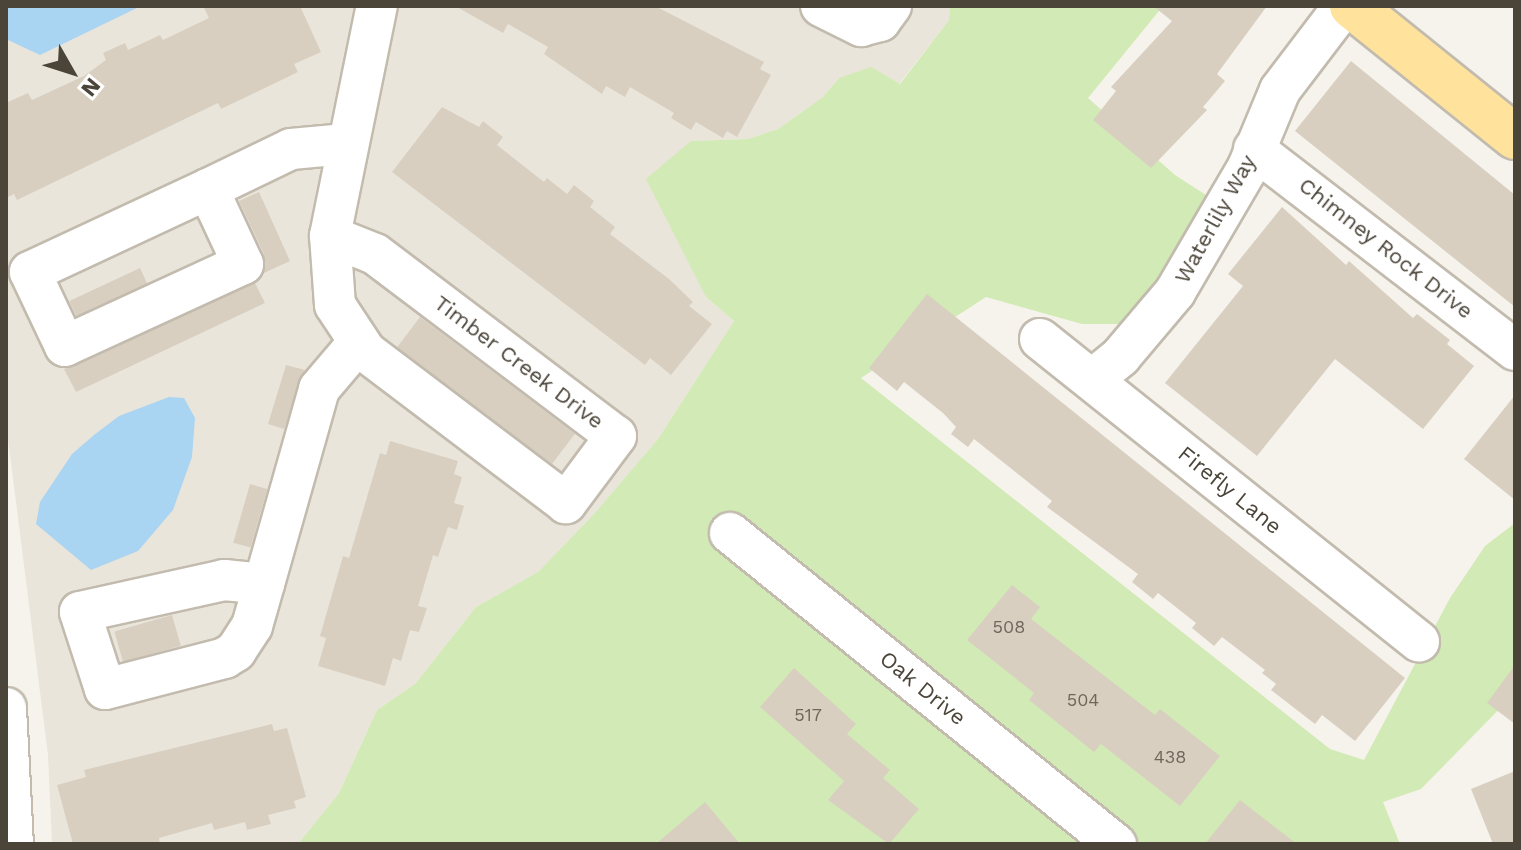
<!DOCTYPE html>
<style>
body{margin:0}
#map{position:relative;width:1521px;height:850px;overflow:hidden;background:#f6f3ec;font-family:"Work Sans",sans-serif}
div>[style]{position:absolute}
.residential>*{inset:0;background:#eae5da}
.green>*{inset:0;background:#d2eab5}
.water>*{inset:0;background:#a9d4f2}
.building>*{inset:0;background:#d8cfc1;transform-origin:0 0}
.roads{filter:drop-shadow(2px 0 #c2bbae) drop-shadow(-2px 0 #c2bbae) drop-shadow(0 2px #c2bbae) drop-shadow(0 -2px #c2bbae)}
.minor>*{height:40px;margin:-20px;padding:0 20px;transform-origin:20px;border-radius:20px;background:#fff}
.major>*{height:44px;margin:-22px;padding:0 22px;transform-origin:22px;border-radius:22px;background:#ffe39c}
span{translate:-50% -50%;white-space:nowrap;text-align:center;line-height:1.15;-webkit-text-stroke:7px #fff;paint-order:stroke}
.number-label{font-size:18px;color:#6e675b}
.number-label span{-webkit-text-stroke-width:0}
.street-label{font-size:22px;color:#4b4439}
.frame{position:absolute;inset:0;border:8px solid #4b4439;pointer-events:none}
.north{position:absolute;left:32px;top:32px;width:80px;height:80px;-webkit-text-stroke:6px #fff;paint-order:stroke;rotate:129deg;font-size:22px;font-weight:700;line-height:32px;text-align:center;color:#4b4439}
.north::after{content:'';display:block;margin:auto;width:28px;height:36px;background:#4b4439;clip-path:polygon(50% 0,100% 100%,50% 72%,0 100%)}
</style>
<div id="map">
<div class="residential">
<div style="clip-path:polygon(6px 6px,950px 6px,949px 20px,899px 84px,839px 78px,823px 97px,778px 129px,748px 139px,691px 141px,706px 297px,734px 321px,658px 439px,593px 515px,538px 572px,476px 607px,415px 684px,377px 710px,339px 793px,298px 844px,52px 844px,48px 755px,6px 423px)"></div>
</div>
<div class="green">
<div style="clip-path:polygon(950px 6px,1163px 6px,1088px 98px,1175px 175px,1209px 197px,1187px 242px,1120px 324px,1082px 324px,986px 297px,861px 378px,1330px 749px,1364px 760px,1450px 598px,1485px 546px,1515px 523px,1515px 693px,1421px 789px,1383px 802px,1400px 844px,298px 844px,339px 793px,377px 710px,415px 684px,476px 607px,538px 572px,593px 515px,658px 439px,734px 321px,706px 297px,646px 179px,691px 141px,748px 139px,778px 129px,823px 97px,839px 78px,871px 67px,900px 84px,949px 20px)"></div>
</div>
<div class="water">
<div style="clip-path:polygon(6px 6px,141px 6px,40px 55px,8px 40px)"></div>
<div style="clip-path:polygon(169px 397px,184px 398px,195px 418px,192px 457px,173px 510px,138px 551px,91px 570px,36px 524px,40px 502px,72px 454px,94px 435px,119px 416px)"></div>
</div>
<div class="building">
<div style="clip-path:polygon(203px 6px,300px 6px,321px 52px,294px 64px,298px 72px,221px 109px,218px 103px,17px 200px,14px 194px,6px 198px,6px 103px,28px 93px,32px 100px,84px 76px,106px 60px,103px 53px,125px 43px,128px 50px,160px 35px,163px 40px,209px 18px)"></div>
<div style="clip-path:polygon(455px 6px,655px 6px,764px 62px,760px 69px,771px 75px,737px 137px,727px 131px,723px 138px,696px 122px,691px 130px,671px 118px,674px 113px,630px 87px,625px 97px,606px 86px,602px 94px,544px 54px,548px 47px,508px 24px,503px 33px)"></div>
<div style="clip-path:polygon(1153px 6px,1267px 6px,1217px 74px,1225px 81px,1203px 107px,1207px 110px,1151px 168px,1093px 120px,1116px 91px,1111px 87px,1172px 21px)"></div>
<div style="clip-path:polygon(1351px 61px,1515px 195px,1515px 307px,1295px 131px)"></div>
<div style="clip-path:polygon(442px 107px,479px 127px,483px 121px,503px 137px,497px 145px,544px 182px,547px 178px,567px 194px,574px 185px,594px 201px,590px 207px,615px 227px,610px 234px,669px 279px,693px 302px,689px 306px,712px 324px,671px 375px,650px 358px,645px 365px,392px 172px)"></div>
<div style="clip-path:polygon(259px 192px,290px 261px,264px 273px,264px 254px,239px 201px)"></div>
<div style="clip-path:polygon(1282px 207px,1346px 265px,1349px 261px,1413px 318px,1417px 314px,1450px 340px,1447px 344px,1474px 366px,1423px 429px,1335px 359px,1257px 456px,1165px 383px,1243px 286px,1228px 274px)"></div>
<div style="left:140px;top:268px;width:17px;height:78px;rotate:65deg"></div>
<div style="clip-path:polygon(255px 283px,265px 303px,76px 392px,64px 369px)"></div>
<div style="clip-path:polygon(927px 294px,1405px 678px,1355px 741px,1322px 715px,1315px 724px,1271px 690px,1276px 684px,1262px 673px,1265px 670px,1222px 637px,1214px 646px,1192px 628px,1196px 623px,1158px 593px,1153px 599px,1132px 582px,1138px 574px,1047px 507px,1052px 501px,974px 439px,968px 447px,951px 434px,956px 427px,943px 413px,904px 382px,897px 391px,869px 368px)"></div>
<div style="left:420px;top:317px;width:194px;height:38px;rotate:37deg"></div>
<div style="clip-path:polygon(286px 365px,305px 370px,284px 429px,268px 424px)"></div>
<div style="clip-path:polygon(1515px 395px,1515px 500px,1464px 459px)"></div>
<div style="clip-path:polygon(390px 441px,458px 461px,454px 474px,462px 477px,454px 503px,464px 506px,457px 530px,448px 527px,438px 557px,433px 555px,418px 606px,427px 608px,419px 632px,410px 630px,401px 661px,393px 658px,385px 686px,318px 666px,326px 638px,320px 636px,343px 556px,349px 558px,380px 453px,386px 455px)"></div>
<div style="left:250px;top:484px;width:18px;height:61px;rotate:16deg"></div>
<div style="clip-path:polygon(1012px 585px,1040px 607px,1031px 619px,1155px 715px,1160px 709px,1220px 756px,1180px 806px,1101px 744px,1094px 752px,1029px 700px,1034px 693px,967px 640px)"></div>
<div style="left:172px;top:615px;width:32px;height:60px;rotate:74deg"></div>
<div style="clip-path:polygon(1515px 665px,1515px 724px,1487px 703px)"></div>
<div style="clip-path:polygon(794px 668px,856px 724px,847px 734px,890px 770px,883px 778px,919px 809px,889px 844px,828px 800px,844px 781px,760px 707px)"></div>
<div style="clip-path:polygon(272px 724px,274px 731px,287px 728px,306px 797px,294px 801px,296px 808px,268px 815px,271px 824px,247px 830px,245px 822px,214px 830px,212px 823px,159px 838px,160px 844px,73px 844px,57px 785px,86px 777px,84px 770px)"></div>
<div style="clip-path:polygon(1515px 771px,1515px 844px,1493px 844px,1471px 789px)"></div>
<div style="clip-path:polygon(1240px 800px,1297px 844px,1205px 844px)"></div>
<div style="clip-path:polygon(705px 802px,740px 844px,656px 844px)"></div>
</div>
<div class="roads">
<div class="minor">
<div style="left:821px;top:6px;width:45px;rotate:26.6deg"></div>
<div style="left:861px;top:26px;width:20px;rotate:-15deg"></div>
<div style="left:880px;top:21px;width:19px;rotate:-54deg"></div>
<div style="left:1254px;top:149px;width:329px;rotate:37.6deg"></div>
<div style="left:208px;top:189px;width:83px;rotate:65deg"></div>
<div style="left:243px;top:264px;width:196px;rotate:155.3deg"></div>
<div style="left:65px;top:346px;width:82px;rotate:-115.3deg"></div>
<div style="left:30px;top:272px;width:196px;rotate:-25deg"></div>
<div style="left:208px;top:189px;width:92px;rotate:-25.7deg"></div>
<div style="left:291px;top:149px;width:55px;rotate:-5.2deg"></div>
<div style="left:330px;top:236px;width:48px;rotate:21.8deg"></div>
<div style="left:375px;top:254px;width:302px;rotate:37.1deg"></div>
<div style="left:616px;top:436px;width:84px;rotate:126.7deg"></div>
<div style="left:566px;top:503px;width:251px;rotate:-142.9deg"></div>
<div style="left:366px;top:352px;width:56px;rotate:-123.4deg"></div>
<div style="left:335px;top:305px;width:69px;rotate:-94.1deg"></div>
<div style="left:330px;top:236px;width:235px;rotate:-78.5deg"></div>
<div style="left:1040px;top:339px;width:485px;rotate:38.6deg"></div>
<div style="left:1093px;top:379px;width:36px;rotate:-39deg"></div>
<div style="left:1121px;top:356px;width:84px;rotate:-49.8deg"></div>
<div style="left:1175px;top:292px;width:145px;rotate:-59.7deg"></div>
<div style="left:1248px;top:167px;width:83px;rotate:-67.4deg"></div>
<div style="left:1280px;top:90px;width:106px;rotate:-52.7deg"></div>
<div style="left:730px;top:533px;width:496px;rotate:38.9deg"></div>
<div style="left:224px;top:580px;width:40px;rotate:5.7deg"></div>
<div style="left:264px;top:584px;width:44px;rotate:105.9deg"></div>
<div style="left:252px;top:626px;width:30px;rotate:123deg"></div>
<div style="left:236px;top:651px;width:13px;rotate:148deg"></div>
<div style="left:225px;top:658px;width:124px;rotate:165.5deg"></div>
<div style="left:105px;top:689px;width:81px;rotate:-108deg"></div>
<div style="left:80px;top:612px;width:148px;rotate:-12.5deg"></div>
<div style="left:264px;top:584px;width:203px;rotate:-74.2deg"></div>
<div style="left:319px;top:389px;width:60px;rotate:-49.7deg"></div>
<div style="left:6px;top:708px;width:136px;rotate:87.1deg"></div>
</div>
<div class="major">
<div style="left:1352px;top:6px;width:209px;rotate:38.8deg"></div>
</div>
</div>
<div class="number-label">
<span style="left:1009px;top:627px">508</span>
<span style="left:1083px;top:700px">504</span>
<span style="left:808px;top:715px">517</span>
<span style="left:1170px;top:757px">438</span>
</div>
<div class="street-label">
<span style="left:1215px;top:219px;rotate:-61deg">Waterlily Way</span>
<span style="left:1386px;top:248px;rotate:38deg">Chimney Rock Drive</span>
<span style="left:519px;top:362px;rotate:37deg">Timber Creek Drive</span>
<span style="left:1230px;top:490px;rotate:39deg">Firefly Lane</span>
<span style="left:923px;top:688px;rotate:39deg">Oak Drive</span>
</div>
<div class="frame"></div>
<div class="north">N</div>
</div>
